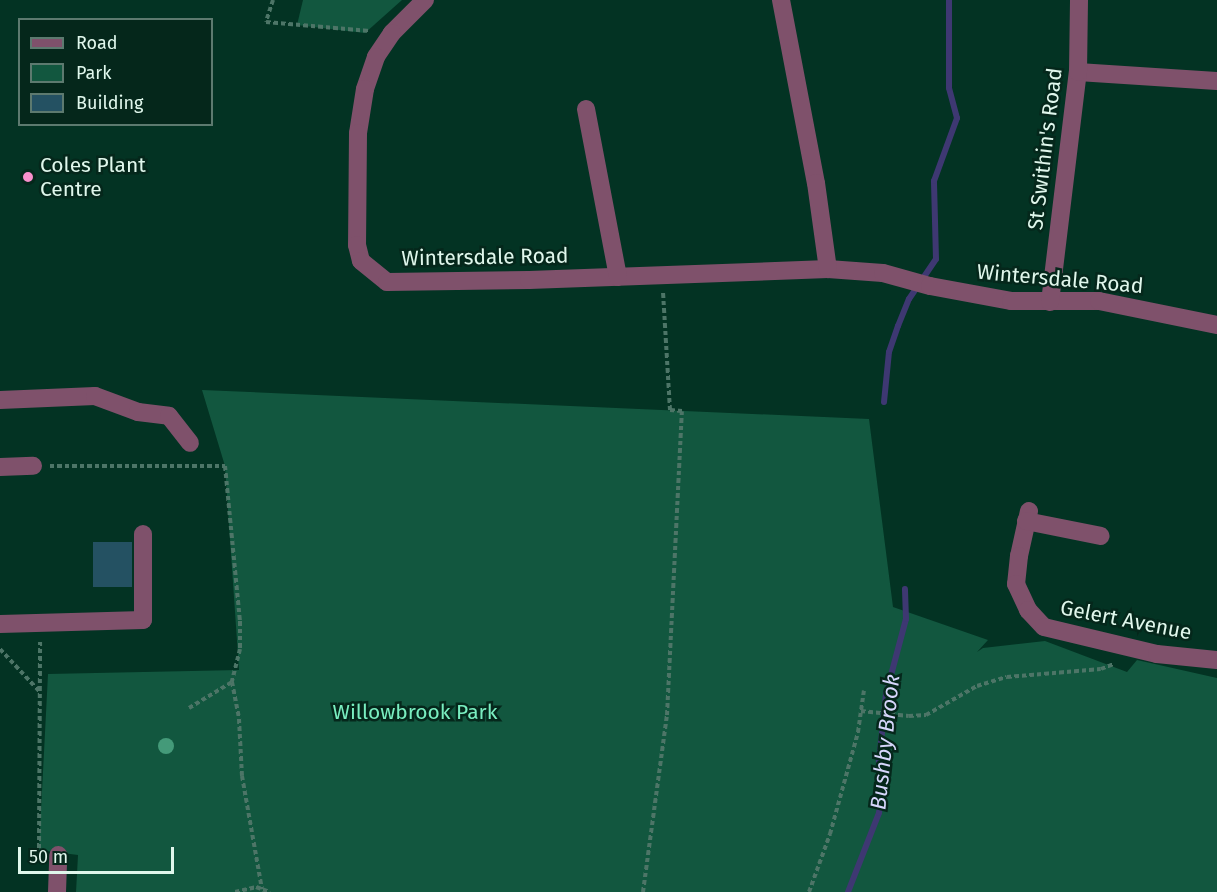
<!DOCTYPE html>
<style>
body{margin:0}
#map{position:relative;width:1217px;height:892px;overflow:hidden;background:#033323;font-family:"Fira Sans",sans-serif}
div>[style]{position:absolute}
.green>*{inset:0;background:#12573f}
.stream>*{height:6px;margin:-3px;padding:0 3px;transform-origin:3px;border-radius:3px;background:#3e3872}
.building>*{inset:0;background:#245162;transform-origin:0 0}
.path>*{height:4px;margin-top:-2px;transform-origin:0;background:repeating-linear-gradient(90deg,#4d7567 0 4.5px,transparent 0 7.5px)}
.minor>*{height:18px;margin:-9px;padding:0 9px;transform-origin:9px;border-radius:9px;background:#7f516b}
.trees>*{width:16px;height:16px;margin:-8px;border-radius:50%;background:#449a79}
.dots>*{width:16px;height:16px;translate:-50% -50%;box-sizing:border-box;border:3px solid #05271b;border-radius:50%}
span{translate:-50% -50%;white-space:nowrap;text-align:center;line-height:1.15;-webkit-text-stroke:5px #05271b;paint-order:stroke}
.street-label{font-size:21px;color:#e0f7ec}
.poi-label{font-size:21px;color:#e0f7ec}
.left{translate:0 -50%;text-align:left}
.park-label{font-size:21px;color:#79eec0}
.water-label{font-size:22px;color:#d6d6fb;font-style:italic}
.legend{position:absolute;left:18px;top:18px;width:195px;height:108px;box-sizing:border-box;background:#05271b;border:2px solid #5d7a6f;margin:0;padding:8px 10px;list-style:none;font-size:18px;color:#e0f7ec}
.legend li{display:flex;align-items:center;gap:12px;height:30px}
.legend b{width:30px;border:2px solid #5d7a6f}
.scale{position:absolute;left:18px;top:847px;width:156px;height:27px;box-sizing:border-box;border:3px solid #e0f7ec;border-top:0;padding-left:8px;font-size:18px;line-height:21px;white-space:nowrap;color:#e0f7ec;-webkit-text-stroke:4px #05271b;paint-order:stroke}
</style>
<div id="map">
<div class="green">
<div style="clip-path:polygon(303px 0,402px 0,365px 33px,297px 25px)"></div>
<div style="clip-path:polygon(202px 390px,869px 419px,893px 607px,988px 640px,977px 652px,983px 648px,1045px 641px,1127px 672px,1137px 660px,1217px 678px,1217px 892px,76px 892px,78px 855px,39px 850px,48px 674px,239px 670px,225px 466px)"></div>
</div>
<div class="stream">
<div style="left:884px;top:402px;width:50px;rotate:-84.3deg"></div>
<div style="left:889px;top:352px;width:28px;rotate:-71deg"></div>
<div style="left:898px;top:326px;width:29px;rotate:-68deg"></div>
<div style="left:909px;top:299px;width:48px;rotate:-56deg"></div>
<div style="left:936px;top:259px;width:78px;rotate:-91.5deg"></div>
<div style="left:934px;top:181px;width:67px;rotate:-69.9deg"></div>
<div style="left:957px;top:118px;width:31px;rotate:-105deg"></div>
<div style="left:949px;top:88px;width:88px;rotate:-90deg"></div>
<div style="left:848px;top:892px;width:85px;rotate:-68.6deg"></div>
<div style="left:879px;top:813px;width:26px;rotate:-83deg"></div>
<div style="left:882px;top:787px;width:26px;rotate:-97deg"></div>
<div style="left:879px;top:761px;width:67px;rotate:-84deg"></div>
<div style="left:886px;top:694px;width:78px;rotate:-75.1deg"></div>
<div style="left:906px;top:619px;width:30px;rotate:-92deg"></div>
</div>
<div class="building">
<div style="left:93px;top:542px;width:39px;height:45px"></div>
</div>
<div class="path">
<div style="left:273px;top:0;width:23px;rotate:108deg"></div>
<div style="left:266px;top:22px;width:104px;rotate:4.9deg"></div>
<div style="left:50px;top:466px;width:175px"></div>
<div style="left:225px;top:466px;width:156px;rotate:84.5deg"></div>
<div style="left:240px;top:621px;width:28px;rotate:90deg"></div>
<div style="left:240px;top:649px;width:34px;rotate:104deg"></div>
<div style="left:232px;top:682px;width:38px;rotate:79deg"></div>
<div style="left:239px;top:719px;width:57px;rotate:87deg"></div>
<div style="left:242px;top:776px;width:115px;rotate:80deg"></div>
<div style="left:0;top:649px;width:59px;rotate:47.1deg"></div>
<div style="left:189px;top:708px;width:50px;rotate:-31.2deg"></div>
<div style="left:861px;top:711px;width:48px;rotate:5.9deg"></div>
<div style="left:909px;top:716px;width:17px;rotate:-3deg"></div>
<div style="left:926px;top:715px;width:59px;rotate:-29.6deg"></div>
<div style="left:977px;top:686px;width:31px;rotate:-17deg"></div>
<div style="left:1007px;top:677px;width:94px;rotate:-4.9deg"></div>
<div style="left:1101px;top:669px;width:14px;rotate:-21deg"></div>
<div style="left:39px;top:848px;width:206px;rotate:-89.7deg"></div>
<div style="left:235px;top:892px;width:22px;rotate:-13deg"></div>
<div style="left:256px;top:887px;width:15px;rotate:20deg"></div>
<div style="left:643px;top:892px;width:179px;rotate:-82.3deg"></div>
<div style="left:667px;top:715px;width:304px;rotate:-87.2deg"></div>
<div style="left:682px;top:411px;width:12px;rotate:-175deg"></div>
<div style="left:670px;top:410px;width:119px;rotate:-93.4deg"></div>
<div style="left:809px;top:892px;width:62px;rotate:-70.1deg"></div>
<div style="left:830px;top:834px;width:106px;rotate:-74.6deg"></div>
<div style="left:858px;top:732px;width:42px;rotate:-81.9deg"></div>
</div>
<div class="minor">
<div style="left:425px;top:0;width:47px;rotate:135deg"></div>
<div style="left:392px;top:33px;width:29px;rotate:124deg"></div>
<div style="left:376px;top:57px;width:34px;rotate:109deg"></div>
<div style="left:365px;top:89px;width:45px;rotate:99deg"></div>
<div style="left:358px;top:133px;width:112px;rotate:90.5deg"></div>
<div style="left:357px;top:245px;width:16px;rotate:76deg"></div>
<div style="left:361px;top:261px;width:33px;rotate:39deg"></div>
<div style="left:387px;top:282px;width:142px;rotate:-0.8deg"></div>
<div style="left:529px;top:280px;width:299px;rotate:-2.1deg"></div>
<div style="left:828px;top:269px;width:55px;rotate:4.2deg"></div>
<div style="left:883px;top:273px;width:49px;rotate:15.5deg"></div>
<div style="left:930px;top:286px;width:82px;rotate:10.5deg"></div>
<div style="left:1011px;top:301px;width:88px"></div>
<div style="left:1099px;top:301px;width:120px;rotate:11.5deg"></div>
<div style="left:781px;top:0;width:186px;rotate:79.2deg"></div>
<div style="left:816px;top:183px;width:87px;rotate:82.1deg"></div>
<div style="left:1078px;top:72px;width:139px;rotate:3.7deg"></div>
<div style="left:586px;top:109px;width:171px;rotate:79.2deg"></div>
<div style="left:1050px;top:302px;width:232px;rotate:-83.1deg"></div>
<div style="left:1078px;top:72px;width:72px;rotate:-89.2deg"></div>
<div style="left:0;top:400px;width:95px;rotate:-2.4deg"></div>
<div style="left:95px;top:396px;width:46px;rotate:20.4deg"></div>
<div style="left:138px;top:412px;width:31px;rotate:7deg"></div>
<div style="left:169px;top:416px;width:34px;rotate:52deg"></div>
<div style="left:0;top:467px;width:33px;rotate:-2deg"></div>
<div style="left:1029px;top:511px;width:46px;rotate:102.5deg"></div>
<div style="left:1019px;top:556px;width:28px;rotate:96deg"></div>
<div style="left:1016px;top:584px;width:29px;rotate:65deg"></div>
<div style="left:1028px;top:610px;width:23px;rotate:47deg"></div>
<div style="left:1044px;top:627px;width:116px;rotate:13.4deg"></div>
<div style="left:1157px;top:654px;width:60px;rotate:5.7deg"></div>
<div style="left:1026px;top:521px;width:76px;rotate:11.3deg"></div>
<div style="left:0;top:624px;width:143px;rotate:-1.6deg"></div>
<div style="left:143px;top:620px;width:86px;rotate:-90deg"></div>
<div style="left:57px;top:892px;width:37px;rotate:-88deg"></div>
</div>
<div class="trees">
<div style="left:166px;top:746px"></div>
</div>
<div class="dots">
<div style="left:28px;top:177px;background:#f890cc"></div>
</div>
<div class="street-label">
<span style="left:1045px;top:149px;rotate:-83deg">St Swithin's Road</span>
<span style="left:485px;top:257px;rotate:-1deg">Wintersdale Road</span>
<span style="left:1060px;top:279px;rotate:5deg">Wintersdale Road</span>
<span style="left:1126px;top:620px;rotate:11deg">Gelert Avenue</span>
</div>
<div class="poi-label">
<span class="left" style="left:40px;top:177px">Coles Plant<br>Centre</span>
</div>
<div class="park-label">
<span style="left:415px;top:712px">Willowbrook Park</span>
</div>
<div class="water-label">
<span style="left:885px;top:742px;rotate:-84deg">Bushby Brook</span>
</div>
<ul class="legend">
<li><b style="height:8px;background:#7f516b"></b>Road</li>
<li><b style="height:16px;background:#12573f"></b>Park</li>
<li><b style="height:16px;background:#245162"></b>Building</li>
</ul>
<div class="scale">50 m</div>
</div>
